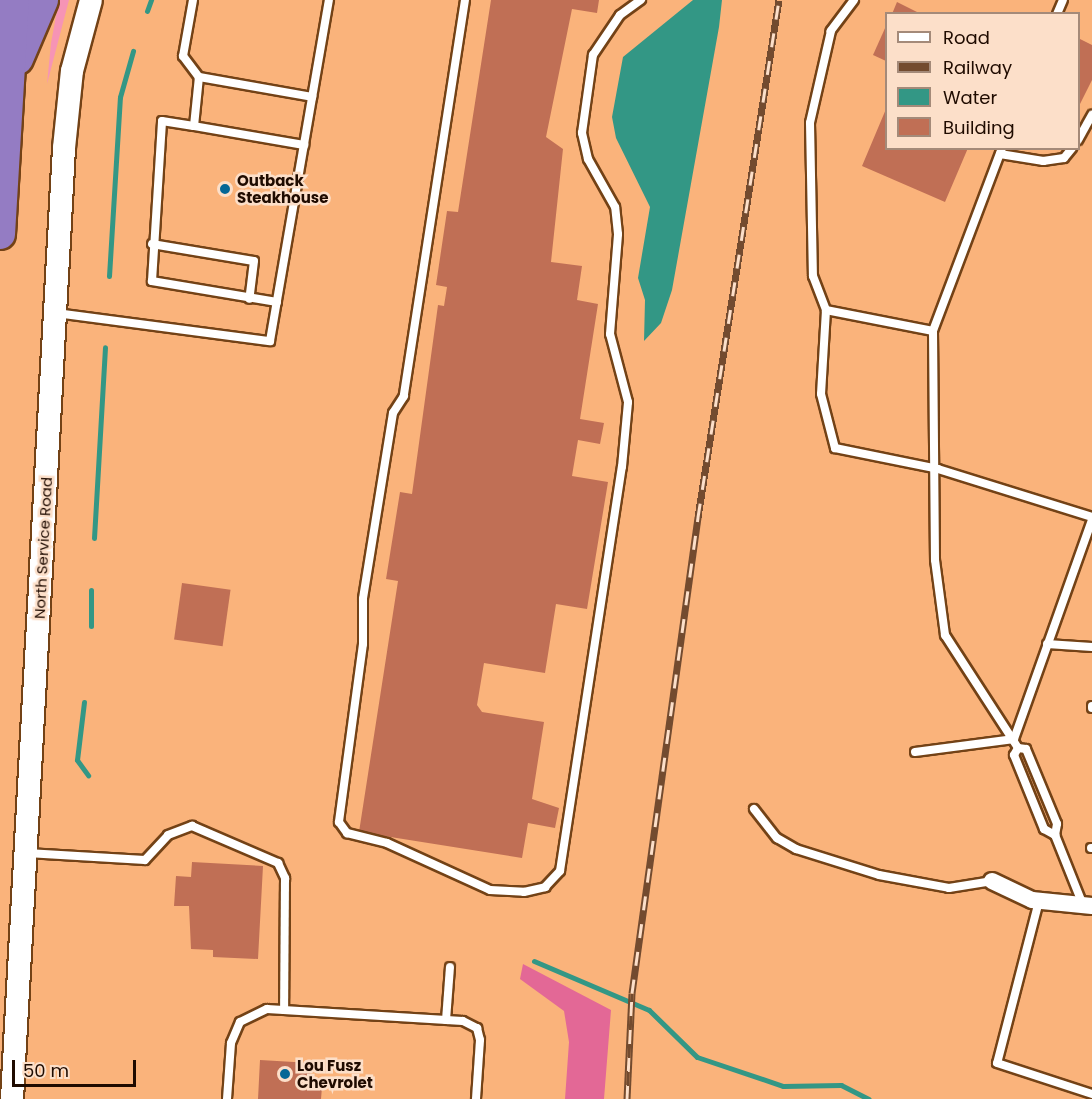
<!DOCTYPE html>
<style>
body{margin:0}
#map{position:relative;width:1092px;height:1099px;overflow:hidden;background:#fab37b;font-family:Poppins,sans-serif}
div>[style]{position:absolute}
.green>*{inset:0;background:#f694b5}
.forest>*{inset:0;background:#e36896}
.water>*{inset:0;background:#339785}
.stream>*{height:5px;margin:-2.5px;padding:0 2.5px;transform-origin:2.5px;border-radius:2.5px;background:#339785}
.building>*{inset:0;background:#c06f55;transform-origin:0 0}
.roads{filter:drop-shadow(2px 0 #734216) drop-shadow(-2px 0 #734216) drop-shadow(0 2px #734216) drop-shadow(0 -2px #734216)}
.lane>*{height:8px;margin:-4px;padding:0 4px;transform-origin:4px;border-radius:4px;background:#fff}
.street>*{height:16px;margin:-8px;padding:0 8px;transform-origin:8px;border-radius:8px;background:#fff}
.secondary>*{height:22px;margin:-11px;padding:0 11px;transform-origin:11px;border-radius:11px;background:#fff}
.highway>*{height:30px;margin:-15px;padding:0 15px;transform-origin:15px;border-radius:15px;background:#947cc3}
.rail>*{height:7px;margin-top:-3.5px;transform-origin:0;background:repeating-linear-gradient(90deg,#fcdfc9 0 14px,#734b2f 0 28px);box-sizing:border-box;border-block:2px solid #734b2f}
.dots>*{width:16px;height:16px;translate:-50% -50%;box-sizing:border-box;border:3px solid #fcdfc9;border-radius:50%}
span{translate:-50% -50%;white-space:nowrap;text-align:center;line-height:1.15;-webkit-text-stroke:5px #fcdfc9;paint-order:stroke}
.poi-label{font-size:15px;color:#1f0b00;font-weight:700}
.left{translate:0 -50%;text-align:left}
.street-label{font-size:15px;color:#1f0b00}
.legend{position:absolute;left:885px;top:12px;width:195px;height:138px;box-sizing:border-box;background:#fcdfc9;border:2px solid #a48a79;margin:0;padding:8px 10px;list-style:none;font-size:18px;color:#1f0b00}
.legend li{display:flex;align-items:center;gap:12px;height:30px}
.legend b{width:30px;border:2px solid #a48a79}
.scale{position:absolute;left:12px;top:1060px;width:124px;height:27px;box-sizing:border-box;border:3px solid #1f0b00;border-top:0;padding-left:8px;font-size:18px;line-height:21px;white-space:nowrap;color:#1f0b00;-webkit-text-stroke:4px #fcdfc9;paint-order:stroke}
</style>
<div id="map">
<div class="green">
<div style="clip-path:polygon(59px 0,69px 0,47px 84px,51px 43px)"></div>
</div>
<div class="forest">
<div style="clip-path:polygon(523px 964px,611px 1010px,604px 1099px,565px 1099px,569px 1042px,564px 1011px,520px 979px)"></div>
</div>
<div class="water">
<div style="clip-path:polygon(693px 0,722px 0,719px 27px,672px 290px,661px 323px,644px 341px,645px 300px,638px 278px,650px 207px,616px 138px,612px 117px,623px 57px)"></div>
</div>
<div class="stream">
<div style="left:147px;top:11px;width:12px;rotate:-70deg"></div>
<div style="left:109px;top:276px;width:179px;rotate:-86.5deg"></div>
<div style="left:120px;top:97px;width:48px;rotate:-74.2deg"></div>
<div style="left:94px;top:538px;width:191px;rotate:-86.7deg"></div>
<div style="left:91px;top:626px;width:36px;rotate:-90deg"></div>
<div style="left:84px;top:702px;width:58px;rotate:96.9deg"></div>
<div style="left:77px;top:760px;width:19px;rotate:54deg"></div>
<div style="left:534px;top:961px;width:125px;rotate:23.1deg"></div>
<div style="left:649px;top:1010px;width:67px;rotate:44.4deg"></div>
<div style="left:697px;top:1057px;width:91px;rotate:18.6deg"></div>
<div style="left:783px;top:1086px;width:58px;rotate:-1deg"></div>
<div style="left:841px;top:1085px;width:31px;rotate:27deg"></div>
</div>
<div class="building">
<div style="clip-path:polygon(491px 0,599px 0,597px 13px,572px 9px,546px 137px,563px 149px,551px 262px,582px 266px,577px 300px,598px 304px,580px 419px,604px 423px,600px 444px,578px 440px,572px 476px,608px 482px,587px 609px,556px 604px,545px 673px,484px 663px,477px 705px,482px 712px,544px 722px,532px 799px,559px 808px,555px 828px,528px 823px,522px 858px,359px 832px,398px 581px,386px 579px,400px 492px,412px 494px,438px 305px,444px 306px,447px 287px,436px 285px,447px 211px,458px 212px)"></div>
<div style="clip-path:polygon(897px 2px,921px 14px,892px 14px)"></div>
<div style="clip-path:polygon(886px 26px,886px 61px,873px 55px)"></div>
<div style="clip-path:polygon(1078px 38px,1092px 45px,1092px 80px,1078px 108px)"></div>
<div style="clip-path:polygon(886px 109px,886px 148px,968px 148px,945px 202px,862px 166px)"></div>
<div style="left:182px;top:583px;width:49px;height:57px;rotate:8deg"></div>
<div style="clip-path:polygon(192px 862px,263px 866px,258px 959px,213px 957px,213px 950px,191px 949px,189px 906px,174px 906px,176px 876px,191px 877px)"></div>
<div style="clip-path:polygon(260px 1060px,311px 1063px,310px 1086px,322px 1087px,321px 1099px,258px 1099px)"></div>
</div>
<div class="roads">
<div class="lane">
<div style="left:193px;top:0;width:57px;rotate:100.1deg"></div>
<div style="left:183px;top:56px;width:26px;rotate:53deg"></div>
<div style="left:465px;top:0;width:401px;rotate:98.8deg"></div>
<div style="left:404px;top:396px;width:20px;rotate:123deg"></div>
<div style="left:393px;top:413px;width:188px;rotate:99.2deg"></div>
<div style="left:363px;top:599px;width:45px;rotate:90deg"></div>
<div style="left:363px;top:644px;width:180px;rotate:97.7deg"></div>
<div style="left:339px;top:822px;width:14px;rotate:54deg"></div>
<div style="left:347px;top:833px;width:41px;rotate:14deg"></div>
<div style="left:387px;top:843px;width:113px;rotate:24.5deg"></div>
<div style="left:490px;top:890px;width:34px;rotate:3deg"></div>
<div style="left:524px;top:892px;width:22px;rotate:-13deg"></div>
<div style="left:545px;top:887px;width:22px;rotate:-47deg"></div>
<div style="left:560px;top:871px;width:409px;rotate:-81.3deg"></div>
<div style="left:622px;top:467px;width:65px;rotate:-84.7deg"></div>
<div style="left:628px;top:402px;width:70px;rotate:-104.8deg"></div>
<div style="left:610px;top:334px;width:100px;rotate:-85.4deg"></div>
<div style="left:618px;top:234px;width:27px;rotate:-96deg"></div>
<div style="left:615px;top:207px;width:55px;rotate:-119.4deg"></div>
<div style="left:588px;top:159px;width:27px;rotate:-103deg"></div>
<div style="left:582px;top:133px;width:79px;rotate:-82deg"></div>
<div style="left:593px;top:55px;width:48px;rotate:-56deg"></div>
<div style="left:620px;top:15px;width:26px;rotate:-36deg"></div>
<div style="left:854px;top:0;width:39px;rotate:127deg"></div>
<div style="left:831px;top:31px;width:94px;rotate:102.9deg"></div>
<div style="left:810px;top:123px;width:153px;rotate:88.9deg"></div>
<div style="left:813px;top:276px;width:36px;rotate:69deg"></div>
<div style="left:826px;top:310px;width:84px;rotate:93.4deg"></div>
<div style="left:821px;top:394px;width:56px;rotate:75.5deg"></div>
<div style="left:835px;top:448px;width:105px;rotate:11.5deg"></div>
<div style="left:938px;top:469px;width:161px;rotate:17.3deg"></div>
<div style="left:1057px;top:14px;width:15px;rotate:-67deg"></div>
<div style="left:194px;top:126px;width:112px;rotate:9.8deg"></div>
<div style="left:1078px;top:140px;width:29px;rotate:-61deg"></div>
<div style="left:1002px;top:148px;width:196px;rotate:110.7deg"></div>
<div style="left:933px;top:331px;width:229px;rotate:89.5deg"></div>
<div style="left:935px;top:560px;width:76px;rotate:82.4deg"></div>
<div style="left:945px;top:635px;width:135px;rotate:57.1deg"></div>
<div style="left:1000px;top:154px;width:44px;rotate:9.2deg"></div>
<div style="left:1043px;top:161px;width:21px;rotate:-8deg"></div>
<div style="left:1064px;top:158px;width:13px;rotate:-51deg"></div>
<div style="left:152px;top:244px;width:103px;rotate:9.5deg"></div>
<div style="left:254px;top:261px;width:38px;rotate:97deg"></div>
<div style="left:277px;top:302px;width:127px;rotate:-170.5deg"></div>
<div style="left:152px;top:281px;width:160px;rotate:-86.4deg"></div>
<div style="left:162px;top:121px;width:32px;rotate:9deg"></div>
<div style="left:194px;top:126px;width:49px;rotate:-84.2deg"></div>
<div style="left:199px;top:77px;width:115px;rotate:10deg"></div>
<div style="left:826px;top:310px;width:109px;rotate:11.1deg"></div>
<div style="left:56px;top:313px;width:216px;rotate:7.5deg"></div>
<div style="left:270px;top:341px;width:346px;rotate:-80.2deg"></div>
<div style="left:1047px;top:644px;width:45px;rotate:3.8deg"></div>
<div style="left:1092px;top:706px;width:2px;rotate:90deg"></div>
<div style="left:1014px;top:739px;width:232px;rotate:-70.4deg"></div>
<div style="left:1018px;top:748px;width:8px;rotate:7deg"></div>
<div style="left:1026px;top:749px;width:81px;rotate:67.5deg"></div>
<div style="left:1057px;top:824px;width:11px;rotate:100deg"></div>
<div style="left:1055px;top:835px;width:75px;rotate:68.2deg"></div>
<div style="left:1018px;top:748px;width:8px;rotate:120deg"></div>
<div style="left:1014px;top:755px;width:80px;rotate:67.9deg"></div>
<div style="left:1044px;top:829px;width:13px;rotate:29deg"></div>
<div style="left:915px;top:752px;width:100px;rotate:-7.5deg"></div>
<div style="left:754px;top:809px;width:37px;rotate:52deg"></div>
<div style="left:777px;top:838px;width:22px;rotate:30deg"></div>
<div style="left:796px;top:849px;width:87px;rotate:17.4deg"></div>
<div style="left:879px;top:875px;width:71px;rotate:10.5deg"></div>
<div style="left:949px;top:888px;width:44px;rotate:-9.2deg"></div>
<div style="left:1091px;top:848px;width:1px"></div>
<div style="left:27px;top:853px;width:118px;rotate:3.4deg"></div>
<div style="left:145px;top:860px;width:34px;rotate:-47deg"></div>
<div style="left:168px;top:835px;width:26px;rotate:-21deg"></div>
<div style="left:192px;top:826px;width:94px;rotate:23.3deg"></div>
<div style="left:278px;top:863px;width:17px;rotate:65deg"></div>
<div style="left:285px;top:878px;width:132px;rotate:90.4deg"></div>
<div style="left:1039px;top:901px;width:167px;rotate:104.5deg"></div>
<div style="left:997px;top:1063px;width:100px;rotate:18.1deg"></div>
<div style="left:446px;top:1020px;width:53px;rotate:-85.7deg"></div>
<div style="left:227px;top:1099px;width:56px;rotate:-85.9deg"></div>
<div style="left:231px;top:1043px;width:23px;rotate:-67deg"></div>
<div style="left:240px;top:1022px;width:30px;rotate:-26deg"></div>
<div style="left:267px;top:1009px;width:196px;rotate:3.5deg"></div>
<div style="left:463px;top:1021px;width:16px;rotate:27deg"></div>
<div style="left:477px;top:1028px;width:12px;rotate:76deg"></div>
<div style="left:480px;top:1040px;width:59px;rotate:93.9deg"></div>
</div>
<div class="street">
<div style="left:992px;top:881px;width:44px;rotate:25.4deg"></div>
<div style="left:1032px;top:900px;width:60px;rotate:5.7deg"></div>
</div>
<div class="secondary">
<div style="left:12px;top:1099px;width:952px;rotate:-86.87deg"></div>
<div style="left:64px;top:148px;width:77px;rotate:-84.1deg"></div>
<div style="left:72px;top:71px;width:73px;rotate:-75deg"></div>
</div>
<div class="highway">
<div style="left:18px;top:59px;width:64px;rotate:-67deg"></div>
<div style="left:0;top:234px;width:234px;rotate:-86.6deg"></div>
</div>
</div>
<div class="rail">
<div style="left:627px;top:1099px;width:106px;rotate:-87.3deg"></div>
<div style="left:632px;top:993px;width:481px;rotate:-82.1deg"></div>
<div style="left:698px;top:517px;width:523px;rotate:-81.1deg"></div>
</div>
<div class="dots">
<div style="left:225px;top:189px;background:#056796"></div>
<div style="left:285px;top:1074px;background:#056796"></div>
</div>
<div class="poi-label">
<span class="left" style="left:237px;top:189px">Outback<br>Steakhouse</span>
<span class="left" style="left:297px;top:1074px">Lou Fusz<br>Chevrolet</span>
</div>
<div class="street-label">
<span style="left:43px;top:548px;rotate:-87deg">North Service Road</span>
</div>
<ul class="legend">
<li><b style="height:8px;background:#fff"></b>Road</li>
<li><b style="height:8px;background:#734b2f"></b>Railway</li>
<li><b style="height:16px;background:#339785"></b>Water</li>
<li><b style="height:16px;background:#c06f55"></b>Building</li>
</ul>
<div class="scale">50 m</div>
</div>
